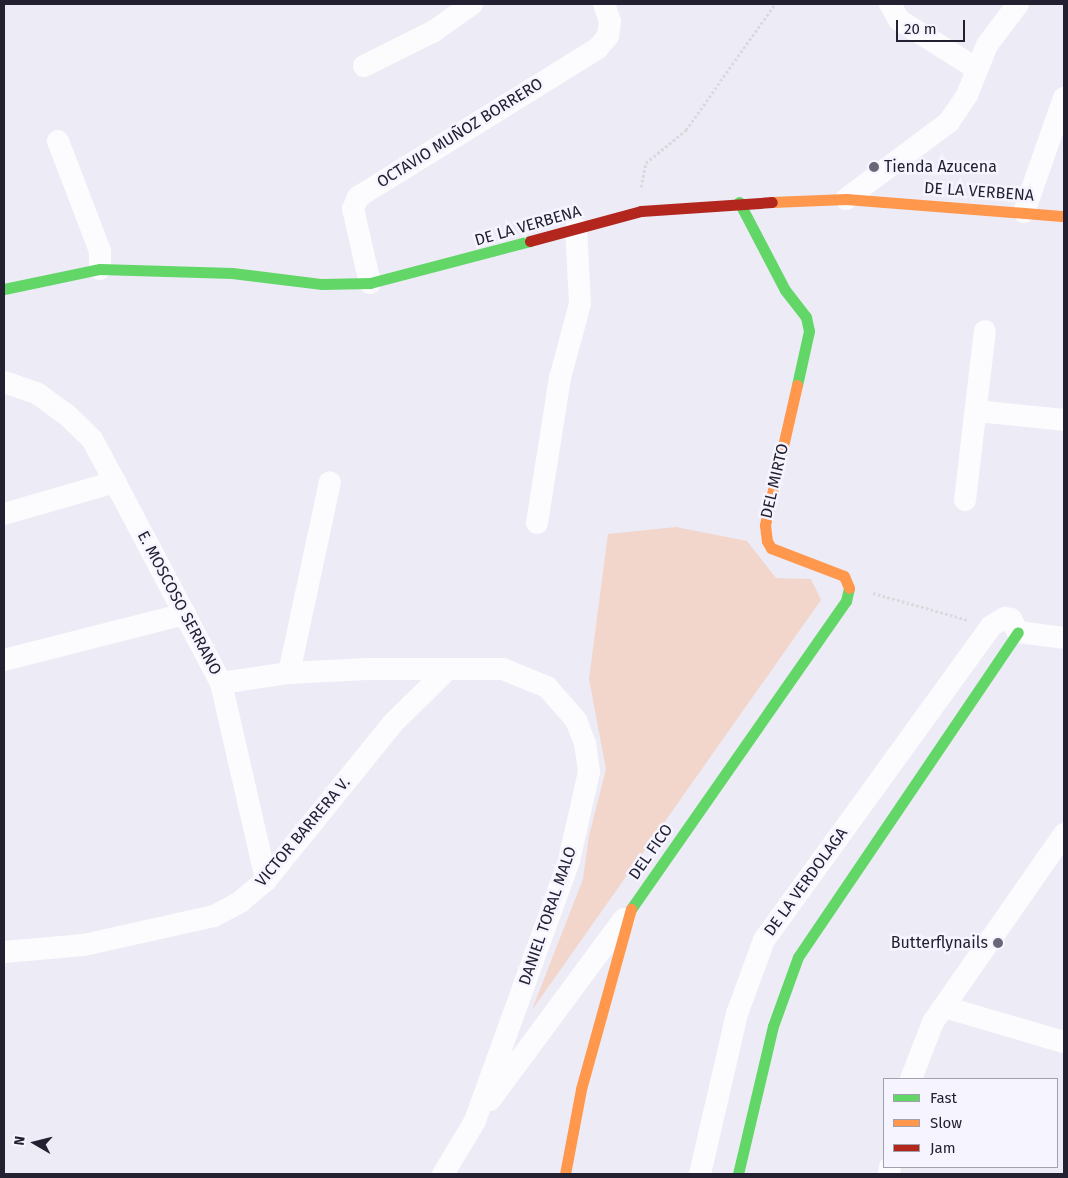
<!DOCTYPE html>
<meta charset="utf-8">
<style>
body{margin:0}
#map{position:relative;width:1068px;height:1178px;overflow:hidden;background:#ecebf6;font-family:"Fira Sans",sans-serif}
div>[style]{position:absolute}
.green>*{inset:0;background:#f2d6cb}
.path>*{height:3px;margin-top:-1.5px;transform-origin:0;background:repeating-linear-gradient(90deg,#dadadd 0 2.5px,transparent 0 5px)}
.street>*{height:22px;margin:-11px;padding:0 11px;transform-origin:11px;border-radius:11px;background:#fcfcfe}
.fast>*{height:11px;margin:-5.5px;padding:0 5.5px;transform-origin:5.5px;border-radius:5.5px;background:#63d668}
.slow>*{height:11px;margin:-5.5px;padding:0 5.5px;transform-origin:5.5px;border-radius:5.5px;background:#ff974d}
.jam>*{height:11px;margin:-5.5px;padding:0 5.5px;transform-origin:5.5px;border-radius:5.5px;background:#b3261e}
.dots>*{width:14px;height:14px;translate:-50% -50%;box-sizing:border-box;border:2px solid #f6f5ff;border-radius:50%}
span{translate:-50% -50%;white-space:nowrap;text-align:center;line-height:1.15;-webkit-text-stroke:5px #f6f5ff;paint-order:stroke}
.street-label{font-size:16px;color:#232032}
.poi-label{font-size:16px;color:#232032}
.left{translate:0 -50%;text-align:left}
.right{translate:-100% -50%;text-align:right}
.frame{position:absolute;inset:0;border:5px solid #232032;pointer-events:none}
.legend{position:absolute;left:883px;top:1078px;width:175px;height:90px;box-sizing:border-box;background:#f6f5ff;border:1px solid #a2a0ad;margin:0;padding:6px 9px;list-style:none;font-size:15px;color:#232032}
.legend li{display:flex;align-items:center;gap:10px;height:25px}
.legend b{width:25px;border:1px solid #a2a0ad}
.north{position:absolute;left:10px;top:1118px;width:50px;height:50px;-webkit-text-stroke:4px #f6f5ff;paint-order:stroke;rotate:278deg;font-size:14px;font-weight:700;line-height:20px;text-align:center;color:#232032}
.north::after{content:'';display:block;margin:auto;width:18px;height:22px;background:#232032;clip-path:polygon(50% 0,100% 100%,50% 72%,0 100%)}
.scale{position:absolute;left:896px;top:20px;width:69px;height:22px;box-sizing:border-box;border:2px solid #232032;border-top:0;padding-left:6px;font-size:15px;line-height:18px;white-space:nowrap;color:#232032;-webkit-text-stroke:4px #f6f5ff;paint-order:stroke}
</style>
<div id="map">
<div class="green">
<div style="clip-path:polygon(676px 527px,747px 541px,776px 578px,811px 579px,821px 600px,532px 1010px,583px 879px,589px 836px,606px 769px,589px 679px,608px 534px)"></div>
</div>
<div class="path">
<div style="left:641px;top:187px;width:25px;rotate:-78deg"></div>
<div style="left:646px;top:163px;width:52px;rotate:-39.5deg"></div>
<div style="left:686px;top:130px;width:154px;rotate:-54.8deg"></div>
<div style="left:873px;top:593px;width:99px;rotate:15.9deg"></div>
</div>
<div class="street">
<div style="left:890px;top:4px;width:18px;rotate:61deg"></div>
<div style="left:899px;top:20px;width:92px;rotate:32.1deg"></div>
<div style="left:364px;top:66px;width:78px;rotate:-26.6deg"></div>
<div style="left:434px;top:31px;width:47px;rotate:-35.4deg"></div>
<div style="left:58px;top:141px;width:118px;rotate:69.1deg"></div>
<div style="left:100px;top:251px;width:18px;rotate:90deg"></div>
<div style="left:846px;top:199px;width:129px;rotate:-36.8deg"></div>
<div style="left:949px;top:122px;width:32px;rotate:-56deg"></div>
<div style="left:967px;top:95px;width:54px;rotate:-68.2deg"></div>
<div style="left:987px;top:45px;width:51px;rotate:-52.9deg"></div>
<div style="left:1024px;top:212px;width:121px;rotate:-70.7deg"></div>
<div style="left:370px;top:283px;width:76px;rotate:-102.9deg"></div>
<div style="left:353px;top:209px;width:13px;rotate:-67deg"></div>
<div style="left:358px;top:197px;width:282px;rotate:-31.8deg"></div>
<div style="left:598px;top:48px;width:16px;rotate:-50deg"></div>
<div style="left:608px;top:36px;width:14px;rotate:-82deg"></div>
<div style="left:610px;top:22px;width:19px;rotate:-108deg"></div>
<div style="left:4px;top:382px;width:36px;rotate:19deg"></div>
<div style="left:38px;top:394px;width:34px;rotate:36deg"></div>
<div style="left:66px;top:414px;width:36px;rotate:44deg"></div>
<div style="left:92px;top:439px;width:49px;rotate:61.9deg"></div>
<div style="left:115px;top:482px;width:227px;rotate:62.2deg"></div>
<div style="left:221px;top:683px;width:202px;rotate:77.1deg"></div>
<div style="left:976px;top:411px;width:88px;rotate:5.8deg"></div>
<div style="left:965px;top:500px;width:170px;rotate:-83.3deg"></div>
<div style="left:4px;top:514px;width:116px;rotate:-16.1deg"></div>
<div style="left:537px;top:523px;width:147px;rotate:-81deg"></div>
<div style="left:560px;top:378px;width:77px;rotate:-74.9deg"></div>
<div style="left:580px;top:304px;width:76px;rotate:-93deg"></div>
<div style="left:4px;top:660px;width:187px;rotate:-14.3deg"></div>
<div style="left:289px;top:673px;width:195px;rotate:-77.9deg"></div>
<div style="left:221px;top:683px;width:69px;rotate:-8.4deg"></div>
<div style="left:289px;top:673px;width:78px;rotate:-2.9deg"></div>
<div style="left:367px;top:669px;width:136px"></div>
<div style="left:503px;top:669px;width:48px;rotate:22.2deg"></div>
<div style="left:547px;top:687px;width:44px;rotate:48.7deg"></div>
<div style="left:576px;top:720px;width:25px;rotate:69deg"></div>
<div style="left:585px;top:743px;width:29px;rotate:82deg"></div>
<div style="left:589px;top:772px;width:91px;rotate:102.7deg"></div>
<div style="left:569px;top:861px;width:276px;rotate:109.9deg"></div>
<div style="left:475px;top:1121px;width:62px;rotate:121.1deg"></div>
<div style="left:4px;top:952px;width:80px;rotate:-5deg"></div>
<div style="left:84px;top:945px;width:133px;rotate:-12.6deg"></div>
<div style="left:214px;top:916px;width:30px;rotate:-28deg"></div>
<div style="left:240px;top:902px;width:34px;rotate:-40deg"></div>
<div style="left:266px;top:880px;width:202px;rotate:-51deg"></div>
<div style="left:393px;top:723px;width:77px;rotate:-44.5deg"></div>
<div style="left:944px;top:1007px;width:125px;rotate:16.3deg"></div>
<div style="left:911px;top:1079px;width:61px;rotate:-68.9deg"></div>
<div style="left:933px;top:1022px;width:229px;rotate:-55.1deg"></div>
<div style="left:490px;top:1100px;width:225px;rotate:-53.5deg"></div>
<div style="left:700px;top:1174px;width:164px;rotate:-77deg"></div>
<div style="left:737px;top:1014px;width:79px;rotate:-70deg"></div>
<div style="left:764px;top:940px;width:387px;rotate:-54.1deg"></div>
<div style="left:991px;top:626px;width:16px;rotate:-30deg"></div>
<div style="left:1005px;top:618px;width:6px;rotate:9deg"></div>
<div style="left:1011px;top:619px;width:15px;rotate:62deg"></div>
<div style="left:1018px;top:632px;width:46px;rotate:7.4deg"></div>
<div style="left:889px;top:1174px;width:7px;rotate:-82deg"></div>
</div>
<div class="fast">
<div style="left:739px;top:202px;width:99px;rotate:62.4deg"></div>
<div style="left:785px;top:290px;width:34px;rotate:52deg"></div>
<div style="left:806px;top:317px;width:14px;rotate:78deg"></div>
<div style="left:809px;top:331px;width:55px;rotate:102.5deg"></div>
<div style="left:4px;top:289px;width:98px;rotate:-11.8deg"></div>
<div style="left:100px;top:269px;width:132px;rotate:1.7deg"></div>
<div style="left:232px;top:273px;width:91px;rotate:7deg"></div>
<div style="left:322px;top:284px;width:48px;rotate:-1.2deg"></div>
<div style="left:370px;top:283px;width:165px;rotate:-14.7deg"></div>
<div style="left:631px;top:909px;width:376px;rotate:-55.1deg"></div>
<div style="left:846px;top:601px;width:13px;rotate:-77deg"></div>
<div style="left:738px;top:1174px;width:152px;rotate:-76.7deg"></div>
<div style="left:773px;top:1026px;width:73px;rotate:-70.1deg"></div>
<div style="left:798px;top:957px;width:392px;rotate:-55.9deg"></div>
</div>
<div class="slow">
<div style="left:772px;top:202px;width:74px;rotate:-2.3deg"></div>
<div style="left:846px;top:199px;width:219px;rotate:4.5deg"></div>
<div style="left:797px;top:385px;width:144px;rotate:102.9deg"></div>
<div style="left:765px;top:525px;width:16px;rotate:83deg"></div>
<div style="left:767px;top:541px;width:8px;rotate:60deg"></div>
<div style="left:771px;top:548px;width:78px;rotate:21deg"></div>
<div style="left:844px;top:576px;width:13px;rotate:67deg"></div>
<div style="left:565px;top:1174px;width:86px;rotate:-79.3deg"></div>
<div style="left:581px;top:1089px;width:187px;rotate:-74.5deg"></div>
</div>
<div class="jam">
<div style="left:530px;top:241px;width:115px;rotate:-15.1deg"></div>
<div style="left:641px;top:211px;width:131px;rotate:-3.9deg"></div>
</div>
<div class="dots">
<div style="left:874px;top:167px;background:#696777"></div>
<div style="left:998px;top:943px;background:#696777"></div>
</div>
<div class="street-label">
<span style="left:460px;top:133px;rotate:-32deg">OCTAVIO MUÑOZ BORRERO</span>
<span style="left:979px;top:192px;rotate:4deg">DE LA VERBENA</span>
<span style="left:528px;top:226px;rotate:-16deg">DE LA VERBENA</span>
<span style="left:775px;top:481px;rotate:-77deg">DEL MIRTO</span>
<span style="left:179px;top:603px;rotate:62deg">E. MOSCOSO SERRANO</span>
<span style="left:303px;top:832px;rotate:-50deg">VICTOR BARRERA V.</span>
<span style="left:651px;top:852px;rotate:-55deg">DEL FICO</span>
<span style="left:806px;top:882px;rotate:-54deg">DE LA VERDOLAGA</span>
<span style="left:548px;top:916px;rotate:-71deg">DANIEL TORAL MALO</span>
</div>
<div class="poi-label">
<span class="left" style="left:884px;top:167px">Tienda Azucena</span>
<span class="right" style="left:988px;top:943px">Butterflynails</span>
</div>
<div class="frame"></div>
<ul class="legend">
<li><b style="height:6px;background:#63d668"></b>Fast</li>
<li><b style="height:6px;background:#ff974d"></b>Slow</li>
<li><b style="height:6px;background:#b3261e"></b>Jam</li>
</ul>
<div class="north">N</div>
<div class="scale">20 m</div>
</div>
